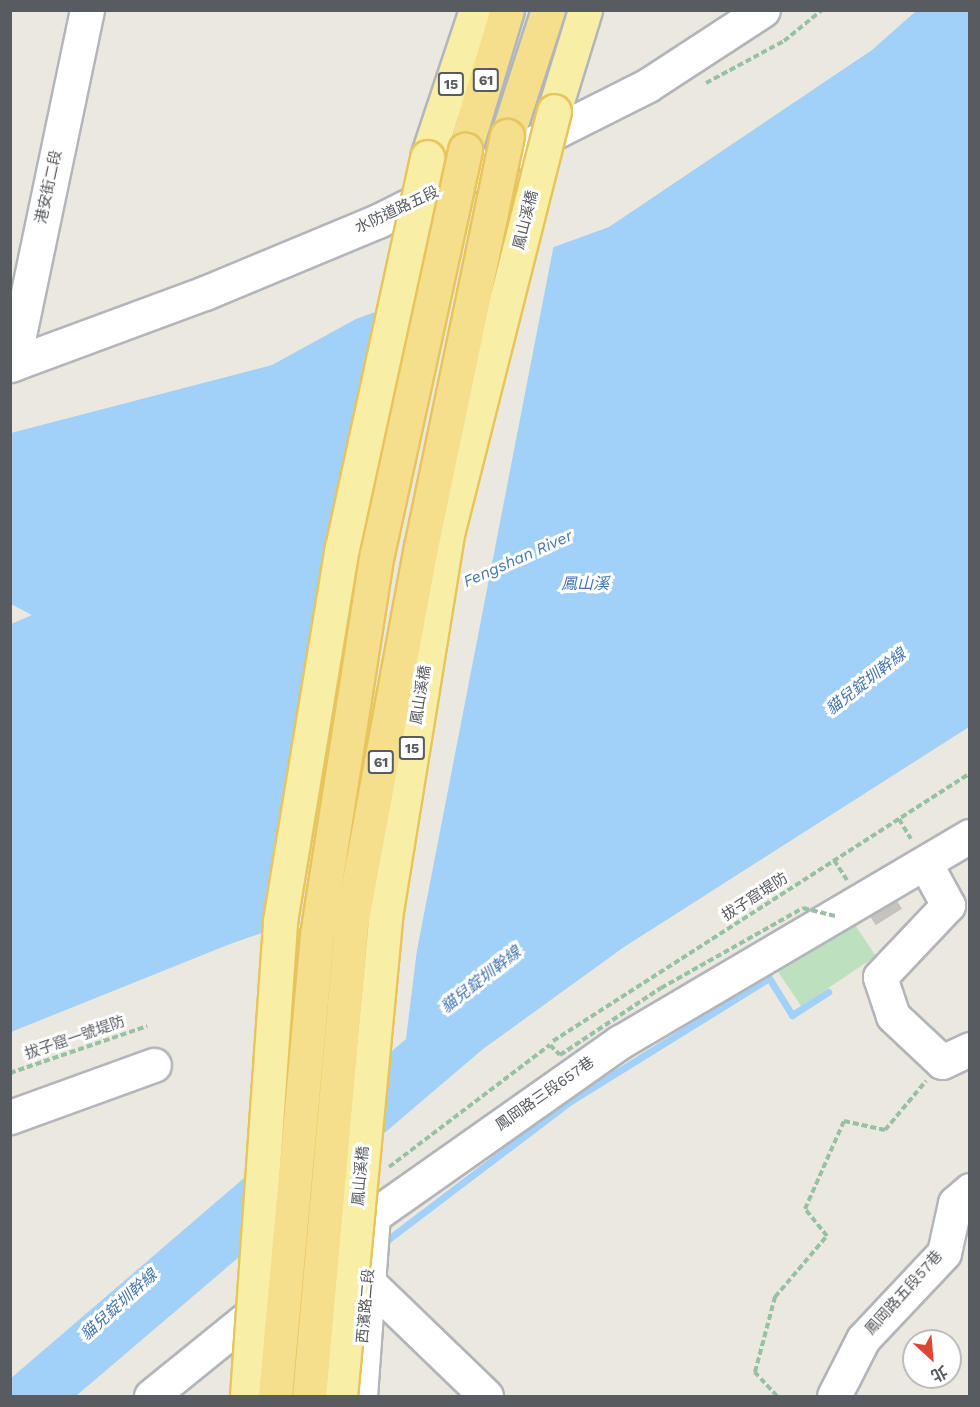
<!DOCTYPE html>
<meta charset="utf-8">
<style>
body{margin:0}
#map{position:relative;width:980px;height:1407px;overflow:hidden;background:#ebe8df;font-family:"Work Sans","Noto Sans TC",sans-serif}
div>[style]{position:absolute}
.green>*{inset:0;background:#bde1be;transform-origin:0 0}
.water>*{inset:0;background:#a1d0f9}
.pier>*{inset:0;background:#ebe8df}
.stream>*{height:7px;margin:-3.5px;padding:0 3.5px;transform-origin:3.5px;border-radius:3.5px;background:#a1d0f9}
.building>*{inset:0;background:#c6c2bd;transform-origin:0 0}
.path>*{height:4px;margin-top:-2px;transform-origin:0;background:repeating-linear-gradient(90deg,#97c1a4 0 6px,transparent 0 9px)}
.roads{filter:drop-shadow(2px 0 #b2b5ba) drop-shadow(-2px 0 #b2b5ba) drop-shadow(0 2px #b2b5ba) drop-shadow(0 -2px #b2b5ba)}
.minor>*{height:33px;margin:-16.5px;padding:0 16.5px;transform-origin:16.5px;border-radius:16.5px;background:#fff}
.major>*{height:33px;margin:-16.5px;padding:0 16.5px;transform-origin:16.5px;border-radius:16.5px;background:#f9eea6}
.highway>*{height:33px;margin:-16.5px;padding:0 16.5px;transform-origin:16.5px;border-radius:16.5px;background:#f5de8c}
.path-bridge>*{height:4px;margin-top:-2px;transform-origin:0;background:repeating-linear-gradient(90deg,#97c1a4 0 6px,transparent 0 9px)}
.bridges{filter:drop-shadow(2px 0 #e7c45c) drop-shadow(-2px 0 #e7c45c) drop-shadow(0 2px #e7c45c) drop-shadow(0 -2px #e7c45c)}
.major-bridge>*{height:33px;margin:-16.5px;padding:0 16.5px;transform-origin:16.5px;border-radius:16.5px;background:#f9eea6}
.highway-bridge>*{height:33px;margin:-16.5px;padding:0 16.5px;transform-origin:16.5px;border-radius:16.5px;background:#f5de8c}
span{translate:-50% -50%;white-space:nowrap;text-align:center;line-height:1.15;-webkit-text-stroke:6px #fff;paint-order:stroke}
.shield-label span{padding:2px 4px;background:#fff;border:2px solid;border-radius:4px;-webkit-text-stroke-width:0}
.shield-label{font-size:14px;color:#585b60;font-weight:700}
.street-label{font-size:15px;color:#585b60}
.water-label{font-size:16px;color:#4476b1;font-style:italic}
.frame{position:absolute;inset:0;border:12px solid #585b60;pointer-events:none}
.north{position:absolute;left:902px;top:1329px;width:60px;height:60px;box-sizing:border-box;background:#fff;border:2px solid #bcbdbf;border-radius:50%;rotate:154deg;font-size:16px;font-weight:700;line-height:24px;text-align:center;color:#585b60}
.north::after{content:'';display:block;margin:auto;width:21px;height:27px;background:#dd4633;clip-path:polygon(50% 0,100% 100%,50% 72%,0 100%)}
</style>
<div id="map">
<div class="green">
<div style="left:853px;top:922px;width:41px;height:90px;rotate:56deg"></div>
</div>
<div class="water">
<div style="clip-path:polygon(916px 11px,969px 11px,969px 727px,624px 947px,483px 1049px,76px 1396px,11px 1396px,10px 1379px,406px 1039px,426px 876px,230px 944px,11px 1032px,11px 624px,32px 615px,11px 604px,11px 433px,272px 365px,356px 319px,609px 227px,872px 50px)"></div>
</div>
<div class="pier">
<div style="clip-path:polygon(554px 244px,411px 981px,422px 880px,273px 933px,381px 307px)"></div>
</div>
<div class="stream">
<div style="left:382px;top:1244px;width:235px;rotate:-37.2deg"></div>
<div style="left:569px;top:1102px;width:235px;rotate:-31.8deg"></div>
<div style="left:769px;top:978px;width:44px;rotate:58.1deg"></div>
<div style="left:792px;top:1015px;width:43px;rotate:-32.6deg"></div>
</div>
<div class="building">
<div style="left:894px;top:896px;width:15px;height:31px;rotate:58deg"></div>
</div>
<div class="path">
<div style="left:706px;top:83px;width:89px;rotate:-28.3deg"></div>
<div style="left:784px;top:41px;width:49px;rotate:-39.2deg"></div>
<div style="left:899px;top:819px;width:23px;rotate:59deg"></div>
<div style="left:834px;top:860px;width:24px;rotate:57deg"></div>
<div style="left:553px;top:1041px;width:496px;rotate:-32.7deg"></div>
<div style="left:10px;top:1073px;width:145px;rotate:-18.9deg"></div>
<div style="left:777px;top:1396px;width:33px;rotate:-133deg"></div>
<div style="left:755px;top:1372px;width:78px;rotate:-75.1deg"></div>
<div style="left:775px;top:1297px;width:80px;rotate:-49.6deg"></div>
<div style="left:827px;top:1236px;width:35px;rotate:-129deg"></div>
<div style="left:805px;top:1209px;width:96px;rotate:-66.1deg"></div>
<div style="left:844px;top:1121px;width:42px;rotate:12.4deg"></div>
<div style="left:885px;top:1130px;width:64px;rotate:-50.1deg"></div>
</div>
<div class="roads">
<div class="minor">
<div style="left:13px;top:364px;width:362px;rotate:-78.2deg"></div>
<div style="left:10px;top:365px;width:208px;rotate:-20.3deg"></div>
<div style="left:205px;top:293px;width:187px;rotate:-22.6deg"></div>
<div style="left:378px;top:221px;width:302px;rotate:-26.7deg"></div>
<div style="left:648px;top:85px;width:137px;rotate:-33.1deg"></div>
<div style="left:925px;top:863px;width:48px;rotate:61.3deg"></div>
<div style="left:948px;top:905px;width:99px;rotate:133.4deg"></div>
<div style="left:880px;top:977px;width:41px;rotate:71.6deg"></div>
<div style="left:893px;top:1016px;width:67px;rotate:43.2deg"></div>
<div style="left:942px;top:1062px;width:31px;rotate:-25deg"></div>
<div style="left:10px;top:1117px;width:153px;rotate:-19.9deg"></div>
<div style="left:368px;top:1282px;width:164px;rotate:44deg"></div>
<div style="left:151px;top:1396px;width:286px;rotate:-39deg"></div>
<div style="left:373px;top:1216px;width:302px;rotate:-35.2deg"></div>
<div style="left:620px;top:1042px;width:406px;rotate:-30.5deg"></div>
<div style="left:360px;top:1396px;width:180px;rotate:-85.9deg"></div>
<div style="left:834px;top:1396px;width:64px;rotate:-63deg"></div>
<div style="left:863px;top:1339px;width:118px;rotate:-46.7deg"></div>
<div style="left:944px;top:1253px;width:51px;rotate:-77.6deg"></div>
<div style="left:955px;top:1203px;width:20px;rotate:-41deg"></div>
</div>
<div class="major">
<div style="left:554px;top:111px;width:106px;rotate:-72.9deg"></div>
<div style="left:427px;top:157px;width:155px;rotate:-71.6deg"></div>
</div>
<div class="highway">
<div style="left:507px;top:136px;width:133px;rotate:-72deg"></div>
<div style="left:465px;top:149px;width:145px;rotate:-73.2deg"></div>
</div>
</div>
<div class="path-bridge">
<div style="left:389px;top:1167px;width:202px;rotate:-37.2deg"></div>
<div style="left:550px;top:1045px;width:14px;rotate:45deg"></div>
<div style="left:560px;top:1055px;width:121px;rotate:-33.6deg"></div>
<div style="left:661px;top:988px;width:163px;rotate:-29.4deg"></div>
<div style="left:803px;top:908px;width:33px;rotate:14deg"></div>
</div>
<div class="bridges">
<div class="major-bridge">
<div style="left:247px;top:1396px;width:476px;rotate:-86deg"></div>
<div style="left:280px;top:921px;width:378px;rotate:-80.6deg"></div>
<div style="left:342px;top:548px;width:400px;rotate:-77.7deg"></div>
<div style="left:340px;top:1396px;width:481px;rotate:-84.6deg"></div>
<div style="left:385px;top:917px;width:392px;rotate:-80.8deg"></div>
<div style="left:448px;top:530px;width:432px;rotate:-75.8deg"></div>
</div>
<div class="highway-bridge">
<div style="left:275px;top:1396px;width:463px;rotate:-84.8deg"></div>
<div style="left:317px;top:935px;width:386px;rotate:-81.1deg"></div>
<div style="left:377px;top:554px;width:414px;rotate:-77.7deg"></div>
<div style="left:309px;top:1396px;width:474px;rotate:-84.9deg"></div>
<div style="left:351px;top:924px;width:383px;rotate:-79.5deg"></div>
<div style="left:421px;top:547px;width:420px;rotate:-78.2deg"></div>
</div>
</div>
<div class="shield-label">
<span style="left:486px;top:80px">61</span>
<span style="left:451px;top:84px">15</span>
<span style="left:412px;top:748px">15</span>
<span style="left:381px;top:762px">61</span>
</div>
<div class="street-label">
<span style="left:49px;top:187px;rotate:-78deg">港安街二段</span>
<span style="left:397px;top:210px;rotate:-25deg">水防道路五段</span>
<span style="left:526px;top:220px;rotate:-76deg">鳳山溪橋</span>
<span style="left:421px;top:695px;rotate:-81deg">鳳山溪橋</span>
<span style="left:755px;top:897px;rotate:-33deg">拔子窟堤防</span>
<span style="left:75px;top:1038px;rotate:-19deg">拔子窟一號堤防</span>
<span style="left:545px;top:1094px;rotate:-35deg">鳳岡路三段657巷</span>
<span style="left:361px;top:1176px;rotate:-85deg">鳳山溪橋</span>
<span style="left:904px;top:1293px;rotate:-48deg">鳳岡路五段57巷</span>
<span style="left:366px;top:1306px;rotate:-85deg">西濱路二段</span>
</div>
<div class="water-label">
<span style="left:518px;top:559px;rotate:-24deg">Fengshan River</span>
<span style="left:585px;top:584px">鳳山溪</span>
<span style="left:866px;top:682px;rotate:-38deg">貓兒錠圳幹線</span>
<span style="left:481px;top:980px;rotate:-38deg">貓兒錠圳幹線</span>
<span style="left:119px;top:1305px;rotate:-42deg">貓兒錠圳幹線</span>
</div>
<div class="frame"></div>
<div class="north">北</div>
</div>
